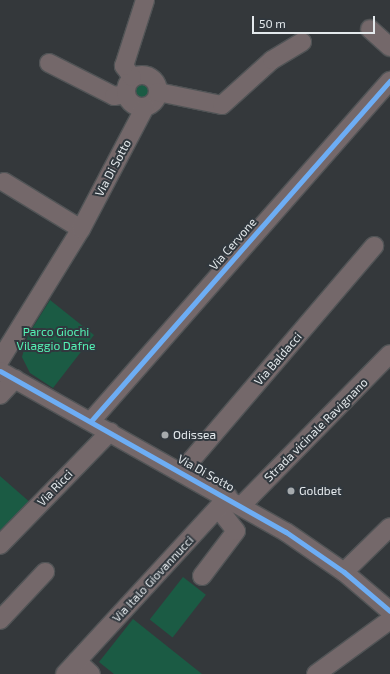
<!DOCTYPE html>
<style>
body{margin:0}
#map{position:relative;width:390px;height:674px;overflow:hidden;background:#34383b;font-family:"Exo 2",sans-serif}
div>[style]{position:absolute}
.green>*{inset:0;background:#1b5b44;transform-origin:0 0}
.round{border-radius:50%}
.roads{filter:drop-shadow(1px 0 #515456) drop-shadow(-1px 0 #515456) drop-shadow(0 1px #515456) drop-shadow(0 -1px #515456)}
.minor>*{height:18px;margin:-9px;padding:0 9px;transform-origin:9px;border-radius:9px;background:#74686a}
.minor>.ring{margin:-9px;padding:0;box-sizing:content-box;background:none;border:18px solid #74686a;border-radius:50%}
.cycleway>*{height:5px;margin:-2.5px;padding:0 2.5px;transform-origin:2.5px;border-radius:2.5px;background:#6dadf4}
.dots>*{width:11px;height:11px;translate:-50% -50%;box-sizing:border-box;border:2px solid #31383e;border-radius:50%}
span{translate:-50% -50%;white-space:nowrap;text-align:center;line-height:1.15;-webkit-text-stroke:4px #31383e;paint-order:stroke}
.street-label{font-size:12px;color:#e4e9ec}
.park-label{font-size:12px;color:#54f1b4}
.poi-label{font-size:12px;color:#e4e9ec}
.left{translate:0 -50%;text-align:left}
.scale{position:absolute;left:252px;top:16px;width:123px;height:18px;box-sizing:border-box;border:2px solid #e4e9ec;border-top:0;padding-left:5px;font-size:12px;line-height:14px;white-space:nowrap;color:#e4e9ec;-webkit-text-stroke:3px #31383e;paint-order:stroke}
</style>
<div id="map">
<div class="green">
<div class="round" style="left:133px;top:82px;width:18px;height:18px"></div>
<div style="clip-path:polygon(50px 300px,94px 335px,53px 388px,30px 373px,22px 357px,28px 335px)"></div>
<div style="clip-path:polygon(0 476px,32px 504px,0 539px)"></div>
<div style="left:183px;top:577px;width:29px;height:54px;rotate:38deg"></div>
<div style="clip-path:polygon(133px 619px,202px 674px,114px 674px,99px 662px)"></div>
</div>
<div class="roads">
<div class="minor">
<div style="left:370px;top:29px;width:27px;rotate:42deg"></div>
<div style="left:49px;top:63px;width:73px;rotate:26.9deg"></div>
<div style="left:114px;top:96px;width:12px;rotate:-9deg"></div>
<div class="ring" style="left:126px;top:75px;width:14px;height:14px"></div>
<div style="left:132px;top:77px;width:14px;rotate:-126deg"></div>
<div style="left:124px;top:66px;width:69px;rotate:-72.3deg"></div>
<div style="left:158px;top:92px;width:65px;rotate:11.5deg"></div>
<div style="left:222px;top:105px;width:67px;rotate:-42deg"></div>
<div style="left:272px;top:60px;width:35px;rotate:-31deg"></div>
<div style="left:4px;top:182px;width:90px;rotate:31.4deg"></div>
<div style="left:0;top:360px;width:154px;rotate:-58.3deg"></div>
<div style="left:81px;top:229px;width:138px;rotate:-62.3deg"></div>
<div style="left:0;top:371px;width:328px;rotate:29.4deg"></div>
<div style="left:286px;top:532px;width:70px;rotate:34.6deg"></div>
<div style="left:344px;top:572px;width:60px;rotate:40.3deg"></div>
<div style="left:0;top:395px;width:22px;rotate:-47deg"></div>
<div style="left:91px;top:421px;width:453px;rotate:-48.7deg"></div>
<div style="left:182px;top:471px;width:296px;rotate:-49.5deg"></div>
<div style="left:242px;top:505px;width:211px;rotate:-45.6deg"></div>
<div style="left:0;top:545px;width:158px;rotate:-45.8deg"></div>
<div style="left:344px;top:572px;width:64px;rotate:-44.4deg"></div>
<div style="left:202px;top:576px;width:56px;rotate:-52.9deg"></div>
<div style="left:236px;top:531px;width:29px;rotate:-128deg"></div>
<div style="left:0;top:620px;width:66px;rotate:-46.8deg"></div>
<div style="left:77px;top:661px;width:19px;rotate:43deg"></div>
<div style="left:65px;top:674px;width:241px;rotate:-47.4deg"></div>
<div style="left:316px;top:674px;width:92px;rotate:-36.1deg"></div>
</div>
</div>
<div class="cycleway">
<div style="left:0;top:371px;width:328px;rotate:29.4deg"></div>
<div style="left:286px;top:532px;width:70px;rotate:34.6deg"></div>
<div style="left:344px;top:572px;width:60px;rotate:40.3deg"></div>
<div style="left:91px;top:421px;width:453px;rotate:-48.7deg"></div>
</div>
<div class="dots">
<div style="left:165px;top:435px;background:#a6abae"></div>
<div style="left:291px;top:491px;background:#a6abae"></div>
</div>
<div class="street-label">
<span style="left:113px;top:168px;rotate:-62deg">Via Di Sotto</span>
<span style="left:233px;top:244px;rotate:-49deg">Via Cervone</span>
<span style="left:278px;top:359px;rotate:-49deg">Via Baldacci</span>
<span style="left:316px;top:430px;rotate:-45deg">Strada vicinale Ravignano</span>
<span style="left:206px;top:473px;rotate:29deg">Via Di Sotto</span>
<span style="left:55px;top:488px;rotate:-46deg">Via Ricci</span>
<span style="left:153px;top:579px;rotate:-47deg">Via Italo Giovannucci</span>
</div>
<div class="park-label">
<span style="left:56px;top:339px">Parco Giochi<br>Vilaggio Dafne</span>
</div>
<div class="poi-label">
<span class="left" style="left:173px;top:435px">Odissea</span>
<span class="left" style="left:299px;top:491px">Goldbet</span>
</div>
<div class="scale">50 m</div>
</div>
